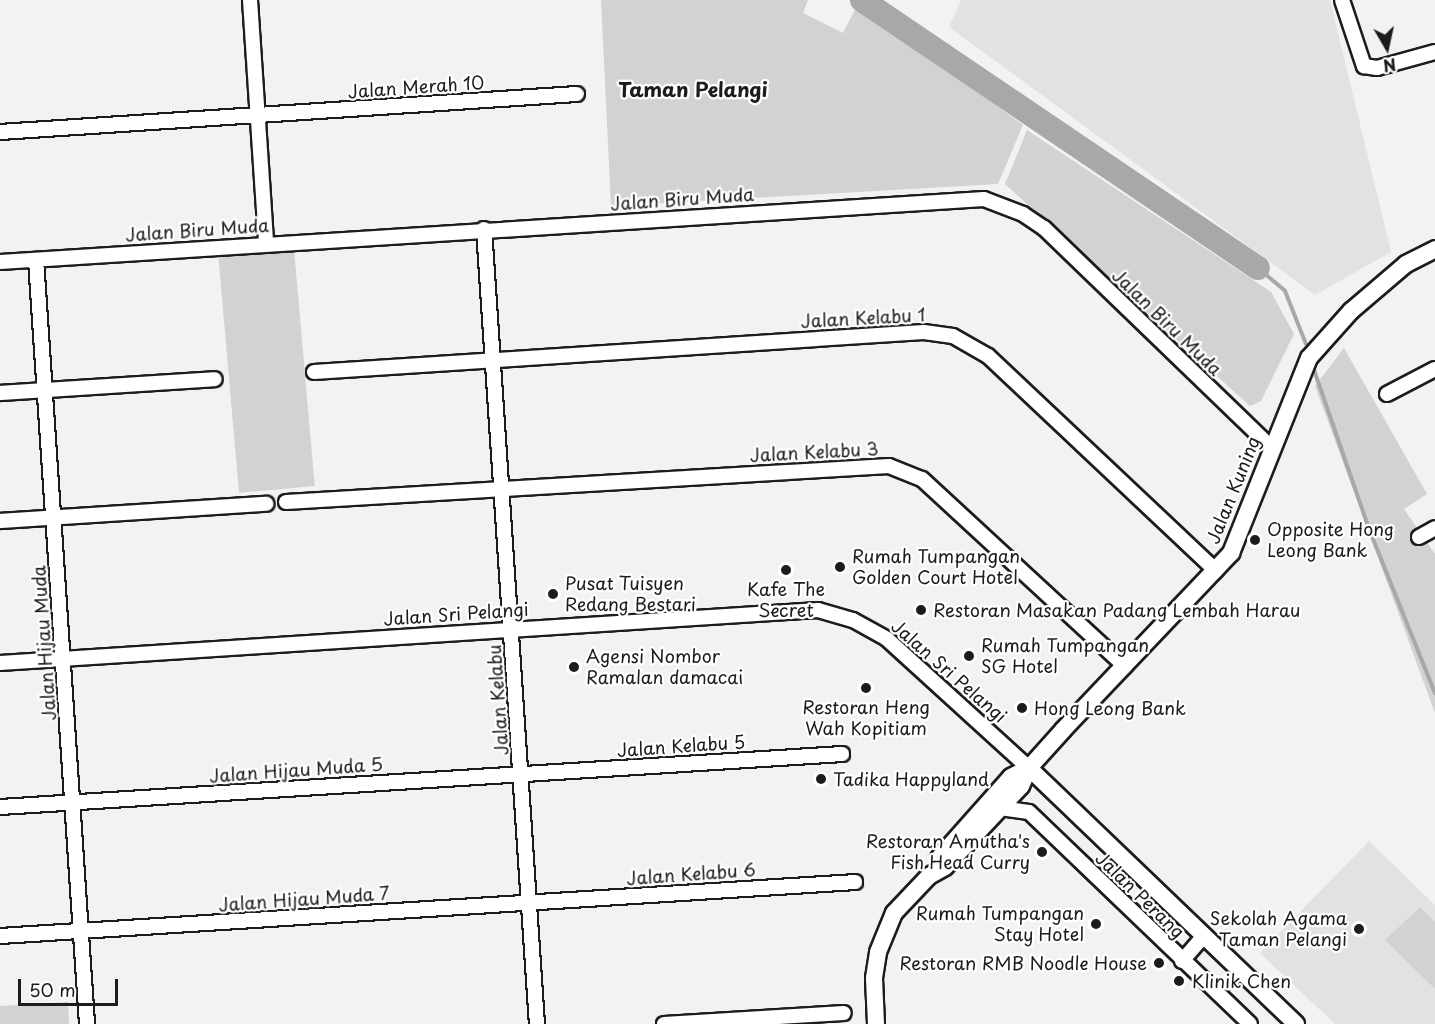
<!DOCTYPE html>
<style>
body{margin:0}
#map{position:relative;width:1435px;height:1024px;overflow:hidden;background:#f2f2f2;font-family:"Playpen Sans",sans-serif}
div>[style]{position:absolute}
.built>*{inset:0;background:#e2e2e2}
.green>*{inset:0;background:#d2d2d2;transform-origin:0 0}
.stream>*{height:4px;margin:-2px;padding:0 2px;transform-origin:2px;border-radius:2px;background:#a8a8a8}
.river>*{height:24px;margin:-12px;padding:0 12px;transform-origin:12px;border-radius:12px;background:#a8a8a8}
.roads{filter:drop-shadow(2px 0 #1c1c1c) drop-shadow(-2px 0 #1c1c1c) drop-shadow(0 2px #1c1c1c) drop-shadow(0 -2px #1c1c1c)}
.minor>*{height:14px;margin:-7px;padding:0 7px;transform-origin:7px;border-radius:7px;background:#fff}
.tertiary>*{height:16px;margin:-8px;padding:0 8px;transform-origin:8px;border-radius:8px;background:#fff}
.dots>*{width:16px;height:16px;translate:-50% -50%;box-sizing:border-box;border:3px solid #fff;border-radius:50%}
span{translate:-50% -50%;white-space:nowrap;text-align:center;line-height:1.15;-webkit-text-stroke:4.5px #fff;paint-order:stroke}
.street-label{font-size:18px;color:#1c1c1c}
.poi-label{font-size:18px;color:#1c1c1c}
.left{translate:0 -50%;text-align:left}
.right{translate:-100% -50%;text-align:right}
.neighbourhood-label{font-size:20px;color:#1c1c1c;font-weight:700}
.north{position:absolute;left:1357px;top:18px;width:60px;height:60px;-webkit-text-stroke:4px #fff;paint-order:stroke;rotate:171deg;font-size:16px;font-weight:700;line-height:24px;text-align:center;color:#1c1c1c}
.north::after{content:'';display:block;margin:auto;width:21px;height:27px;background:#1c1c1c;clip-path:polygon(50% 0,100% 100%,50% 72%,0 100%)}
.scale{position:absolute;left:18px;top:979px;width:100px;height:27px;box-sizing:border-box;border:3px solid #1c1c1c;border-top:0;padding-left:8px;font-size:18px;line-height:21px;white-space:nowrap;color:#1c1c1c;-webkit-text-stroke:4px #fff;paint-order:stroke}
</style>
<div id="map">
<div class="built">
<div style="clip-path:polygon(961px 0,1330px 0,1391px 252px,1315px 295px,949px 27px)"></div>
<div style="clip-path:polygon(1369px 841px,1435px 905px,1435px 1024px,1335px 1024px,1260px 953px)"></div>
</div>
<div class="green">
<div style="clip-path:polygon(601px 0,808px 0,803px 13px,843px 33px,858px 4px,1023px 125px,998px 184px,611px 206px)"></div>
<div style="clip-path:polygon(1027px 130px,1271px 292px,1294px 334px,1261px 401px,1250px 406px,1005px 184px)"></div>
<div style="left:294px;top:249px;width:238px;height:76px;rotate:85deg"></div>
<div style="clip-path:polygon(1344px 348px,1427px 494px,1404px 509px,1435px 554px,1435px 713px,1315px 386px)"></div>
<div style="clip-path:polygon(1420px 907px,1435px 922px,1435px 989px,1385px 940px)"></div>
<div style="clip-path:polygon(68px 1002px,69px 1024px,0 1024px,0 1006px)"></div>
</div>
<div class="stream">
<div style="left:1258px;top:268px;width:35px;rotate:40deg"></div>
<div style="left:1285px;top:291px;width:57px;rotate:68.4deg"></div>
<div style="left:1314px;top:370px;width:168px;rotate:70.9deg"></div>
<div style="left:1369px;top:529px;width:177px;rotate:68.1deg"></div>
</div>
<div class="river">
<div style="left:862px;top:0;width:478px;rotate:34.1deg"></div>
</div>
<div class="roads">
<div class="minor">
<div style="left:250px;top:0;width:244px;rotate:86.2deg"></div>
<div style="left:1342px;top:0;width:70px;rotate:71.6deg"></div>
<div style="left:1364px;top:66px;width:13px;rotate:9deg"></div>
<div style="left:1377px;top:68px;width:60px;rotate:-15.4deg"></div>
<div style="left:0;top:132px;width:578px;rotate:-3.77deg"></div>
<div style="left:484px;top:229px;width:797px;rotate:86.19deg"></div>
<div style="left:36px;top:260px;width:766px;rotate:86.18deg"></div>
<div style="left:0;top:262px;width:986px;rotate:-3.66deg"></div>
<div style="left:984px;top:199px;width:42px;rotate:21deg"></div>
<div style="left:1023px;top:214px;width:25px;rotate:34deg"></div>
<div style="left:1044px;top:228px;width:317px;rotate:44deg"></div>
<div style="left:314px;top:372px;width:611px;rotate:-3.75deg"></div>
<div style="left:924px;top:332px;width:29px;rotate:8deg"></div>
<div style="left:953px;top:336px;width:40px;rotate:29.7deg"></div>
<div style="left:988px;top:356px;width:313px;rotate:43.3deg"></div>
<div style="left:0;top:393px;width:215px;rotate:-3.7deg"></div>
<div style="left:1387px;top:394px;width:54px;rotate:-27.5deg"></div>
<div style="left:286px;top:502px;width:604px;rotate:-3.42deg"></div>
<div style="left:889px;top:466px;width:35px;rotate:22deg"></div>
<div style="left:922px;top:479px;width:276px;rotate:42.7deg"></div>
<div style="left:0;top:521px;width:267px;rotate:-3.7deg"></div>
<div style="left:1419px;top:537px;width:18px;rotate:-29deg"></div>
<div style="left:0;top:663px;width:820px;rotate:-3.71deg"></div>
<div style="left:818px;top:610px;width:36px;rotate:16deg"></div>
<div style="left:853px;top:620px;width:39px;rotate:29deg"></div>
<div style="left:887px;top:639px;width:192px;rotate:42.3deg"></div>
<div style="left:0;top:807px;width:844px;rotate:-3.6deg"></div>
<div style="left:1000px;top:808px;width:29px;rotate:8deg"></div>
<div style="left:1029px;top:812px;width:306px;rotate:43.8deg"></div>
<div style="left:0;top:936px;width:857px;rotate:-3.61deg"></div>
<div style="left:1182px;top:961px;width:32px;rotate:-49deg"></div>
<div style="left:664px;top:1024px;width:180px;rotate:-3.5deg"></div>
</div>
<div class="tertiary">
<div style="left:1029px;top:768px;width:370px;rotate:43.8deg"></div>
<div style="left:939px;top:858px;width:108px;rotate:-48.4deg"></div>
<div style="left:1011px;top:777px;width:20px;rotate:-27deg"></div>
<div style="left:876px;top:1024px;width:46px;rotate:-92.5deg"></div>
<div style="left:874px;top:978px;width:26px;rotate:-81deg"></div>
<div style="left:878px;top:952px;width:42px;rotate:-67.7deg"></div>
<div style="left:894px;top:913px;width:51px;rotate:-46.6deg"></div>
<div style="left:929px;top:876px;width:18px;rotate:-29deg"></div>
<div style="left:945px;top:867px;width:111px;rotate:-46.8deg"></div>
<div style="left:1021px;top:786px;width:20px;rotate:-66deg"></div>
<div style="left:1029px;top:768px;width:52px;rotate:-48.1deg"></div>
<div style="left:1064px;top:729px;width:243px;rotate:-46.5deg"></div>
<div style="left:1231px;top:553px;width:210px;rotate:-68.2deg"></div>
<div style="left:1309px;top:358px;width:63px;rotate:-48.2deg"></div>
<div style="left:1351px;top:311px;width:72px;rotate:-40.5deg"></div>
<div style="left:1406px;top:264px;width:33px;rotate:-27deg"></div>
</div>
</div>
<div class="dots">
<div style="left:1255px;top:540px;background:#1c1c1c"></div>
<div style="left:840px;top:567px;background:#1c1c1c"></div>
<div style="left:786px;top:570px;background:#1c1c1c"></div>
<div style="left:553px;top:594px;background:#1c1c1c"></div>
<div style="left:921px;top:610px;background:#1c1c1c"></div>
<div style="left:969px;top:656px;background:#1c1c1c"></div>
<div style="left:574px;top:667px;background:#1c1c1c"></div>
<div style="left:866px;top:688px;background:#1c1c1c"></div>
<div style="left:1022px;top:708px;background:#1c1c1c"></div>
<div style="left:821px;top:779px;background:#1c1c1c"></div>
<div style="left:1042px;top:852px;background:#1c1c1c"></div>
<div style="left:1096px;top:924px;background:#1c1c1c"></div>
<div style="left:1359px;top:929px;background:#1c1c1c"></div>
<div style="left:1159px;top:963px;background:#1c1c1c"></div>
<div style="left:1179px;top:981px;background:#1c1c1c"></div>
</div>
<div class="street-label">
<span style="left:416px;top:87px;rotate:-4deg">Jalan Merah 10</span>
<span style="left:682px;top:199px;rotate:-4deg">Jalan Biru Muda</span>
<span style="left:197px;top:230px;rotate:-4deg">Jalan Biru Muda</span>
<span style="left:863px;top:318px;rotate:-3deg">Jalan Kelabu 1</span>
<span style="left:1167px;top:322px;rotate:44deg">Jalan Biru Muda</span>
<span style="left:814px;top:452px;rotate:-3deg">Jalan Kelabu 3</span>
<span style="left:1233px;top:490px;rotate:-68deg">Jalan Kuning</span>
<span style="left:456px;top:614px;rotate:-4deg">Jalan Sri Pelangi</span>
<span style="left:44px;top:643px;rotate:-94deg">Jalan Hijau Muda</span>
<span style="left:949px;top:671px;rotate:41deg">Jalan Sri Pelangi</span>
<span style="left:498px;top:700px;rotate:-94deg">Jalan Kelabu</span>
<span style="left:681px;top:746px;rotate:-4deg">Jalan Kelabu 5</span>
<span style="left:296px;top:770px;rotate:-4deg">Jalan Hijau Muda 5</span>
<span style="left:691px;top:874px;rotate:-4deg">Jalan Kelabu 6</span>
<span style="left:1140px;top:895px;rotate:44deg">Jalan Perang</span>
<span style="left:304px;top:899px;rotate:-4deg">Jalan Hijau Muda 7</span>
</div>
<div class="poi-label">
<span class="left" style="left:1267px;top:540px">Opposite Hong<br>Leong Bank</span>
<span class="left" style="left:852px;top:567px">Rumah Tumpangan<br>Golden Court Hotel</span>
<span class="left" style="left:565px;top:594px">Pusat Tuisyen<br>Redang Bestari</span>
<span style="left:786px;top:600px">Kafe The<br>Secret</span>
<span class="left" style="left:933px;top:610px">Restoran Masakan Padang Lembah Harau</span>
<span class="left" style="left:981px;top:656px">Rumah Tumpangan<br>SG Hotel</span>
<span class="left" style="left:586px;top:667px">Agensi Nombor<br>Ramalan damacai</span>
<span style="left:866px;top:718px">Restoran Heng<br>Wah Kopitiam</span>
<span class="left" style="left:1034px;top:708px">Hong Leong Bank</span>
<span class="left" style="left:833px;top:779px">Tadika Happyland</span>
<span class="right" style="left:1030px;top:852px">Restoran Amutha's<br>Fish Head Curry</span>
<span class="right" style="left:1084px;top:924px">Rumah Tumpangan<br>Stay Hotel</span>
<span class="right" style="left:1347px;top:929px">Sekolah Agama<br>Taman Pelangi</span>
<span class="right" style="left:1147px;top:963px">Restoran RMB Noodle House</span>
<span class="left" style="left:1192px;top:981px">Klinik Chen</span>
</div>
<div class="neighbourhood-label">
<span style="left:693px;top:89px">Taman Pelangi</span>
</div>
<div class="north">N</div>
<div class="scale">50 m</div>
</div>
